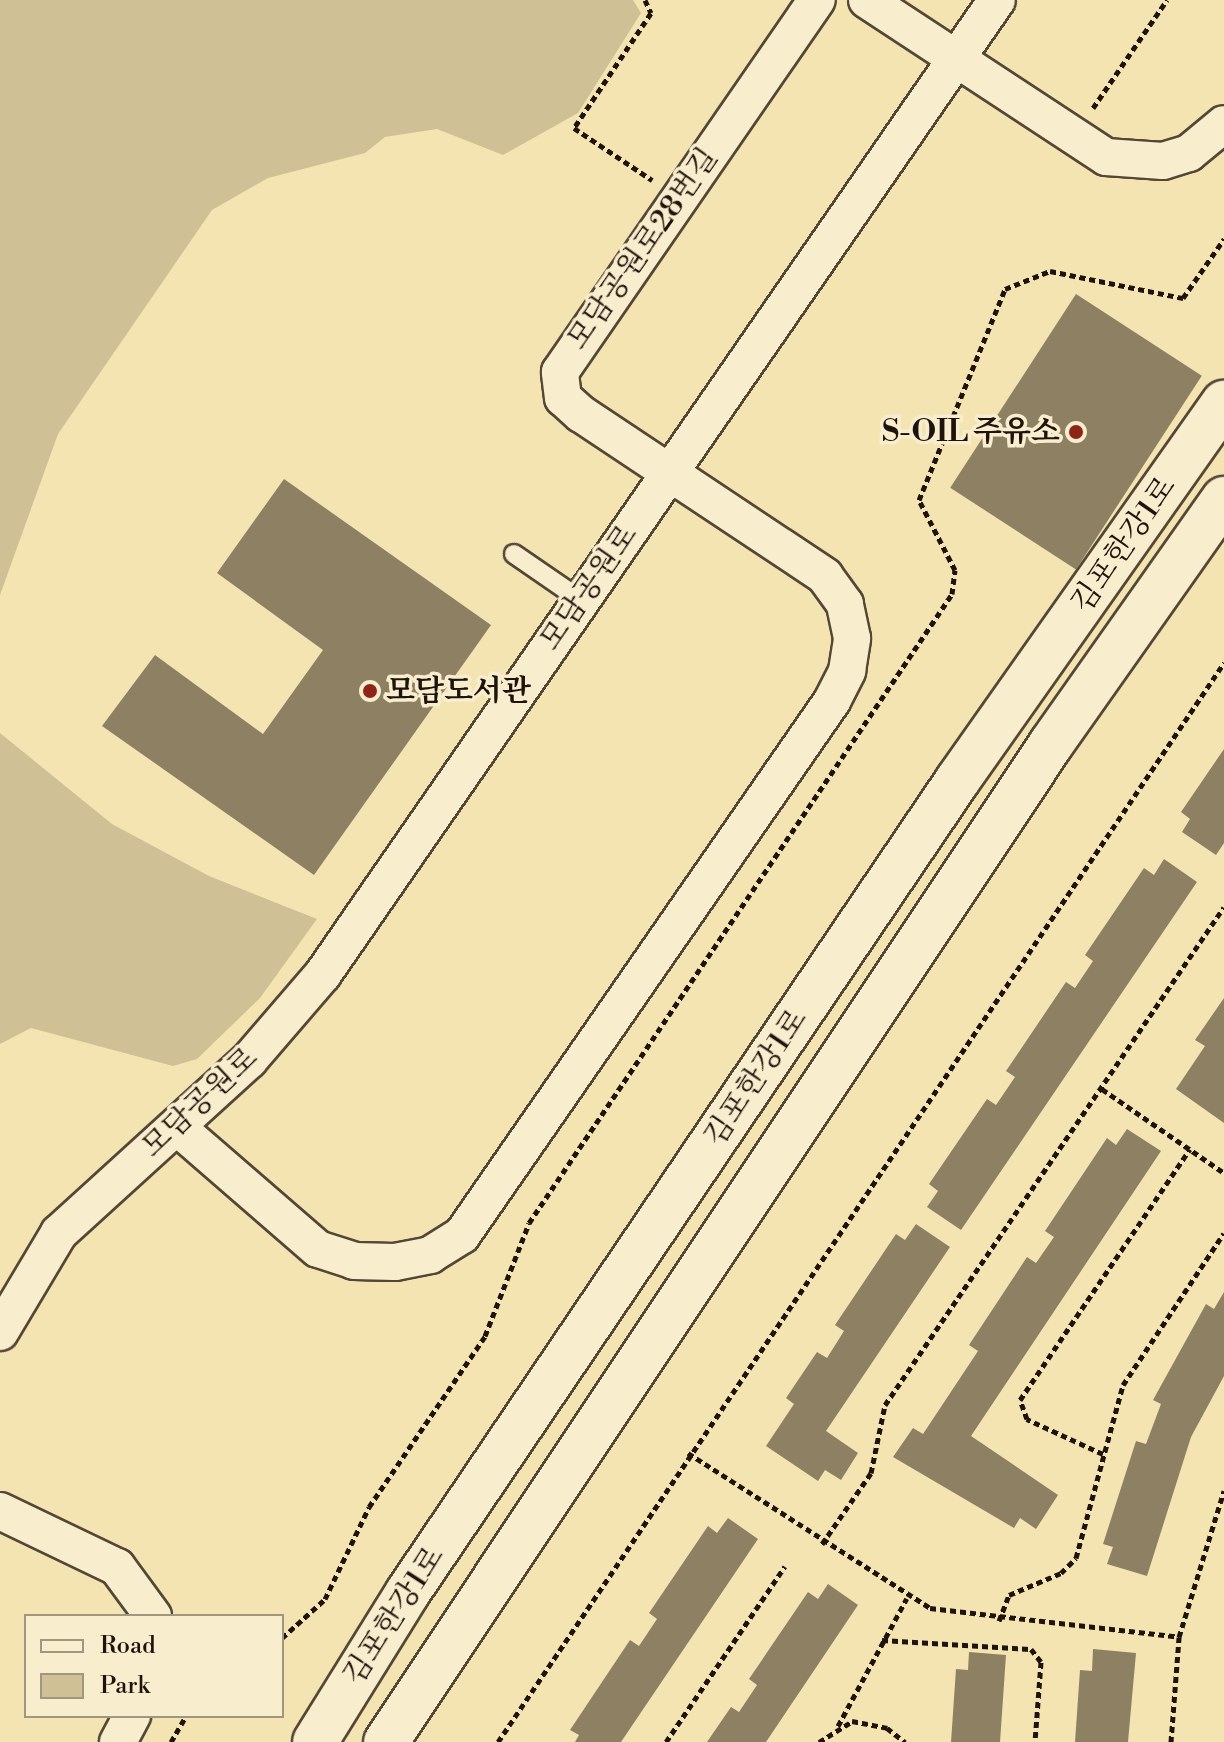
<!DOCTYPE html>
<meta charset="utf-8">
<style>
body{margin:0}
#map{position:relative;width:1224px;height:1742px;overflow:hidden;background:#f4e4b2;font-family:"Libre Bodoni","Noto Serif KR",serif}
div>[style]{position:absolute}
.green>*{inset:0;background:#d0c096}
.building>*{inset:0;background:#8e8063;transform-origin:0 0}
.path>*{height:5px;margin-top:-2.5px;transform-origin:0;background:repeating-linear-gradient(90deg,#1f130d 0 6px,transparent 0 10px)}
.roads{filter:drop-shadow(2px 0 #544736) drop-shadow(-2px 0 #544736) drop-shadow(0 2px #544736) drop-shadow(0 -2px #544736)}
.service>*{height:18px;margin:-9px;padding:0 9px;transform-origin:9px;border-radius:9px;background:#f8edcd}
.minor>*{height:36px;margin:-18px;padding:0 18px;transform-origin:18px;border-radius:18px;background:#f8edcd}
.tertiary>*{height:44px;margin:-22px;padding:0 22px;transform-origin:22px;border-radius:22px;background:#f8edcd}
.dots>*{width:22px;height:22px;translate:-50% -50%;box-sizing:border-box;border:4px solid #f8edcd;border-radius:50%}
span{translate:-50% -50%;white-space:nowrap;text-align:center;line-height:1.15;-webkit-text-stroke:7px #f8edcd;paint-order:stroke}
.street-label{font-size:30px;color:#1f130d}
.poi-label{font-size:30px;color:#1f130d;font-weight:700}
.right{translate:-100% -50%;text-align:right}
.left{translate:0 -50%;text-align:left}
.legend{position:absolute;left:24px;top:1614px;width:260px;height:104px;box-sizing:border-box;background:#f8edcd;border:2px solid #a19680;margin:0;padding:10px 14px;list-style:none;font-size:24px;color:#1f130d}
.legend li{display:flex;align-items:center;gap:16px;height:40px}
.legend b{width:40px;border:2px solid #a19680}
</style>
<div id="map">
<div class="green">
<div style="clip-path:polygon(0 0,633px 0,641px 13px,578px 113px,503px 155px,437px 129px,385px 137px,365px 153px,268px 178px,212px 210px,58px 434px,0 595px)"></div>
<div style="clip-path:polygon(0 733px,112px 824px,209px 876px,317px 919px,260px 998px,197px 1059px,173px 1066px,31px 1028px,0 1044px)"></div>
</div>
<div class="building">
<div style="left:1076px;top:294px;width:150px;height:231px;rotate:33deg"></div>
<div style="clip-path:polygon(284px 479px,491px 625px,314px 875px,102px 726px,155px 655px,263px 734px,323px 650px,217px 573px)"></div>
<div style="clip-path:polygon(1224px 749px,1224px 843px,1216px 855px,1182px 832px,1190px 819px,1181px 812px)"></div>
<div style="clip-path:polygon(1164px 859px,1197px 882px,961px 1230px,927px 1207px,938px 1191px,929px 1184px,987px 1099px,996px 1105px,1015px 1077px,1006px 1071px,1066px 982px,1075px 988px,1093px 961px,1085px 955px,1144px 868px,1154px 875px)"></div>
<div style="clip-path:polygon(1224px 998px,1224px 1123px,1176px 1089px,1205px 1046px,1195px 1040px)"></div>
<div style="clip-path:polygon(1127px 1129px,1161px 1151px,971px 1436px,1058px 1495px,1036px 1529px,1020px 1518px,1014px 1528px,893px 1457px,913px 1428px,923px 1434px,978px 1351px,969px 1345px,1027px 1257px,1036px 1263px,1054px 1237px,1045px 1231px,1107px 1138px,1116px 1145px)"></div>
<div style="clip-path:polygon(916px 1224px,950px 1247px,826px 1431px,858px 1453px,841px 1480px,825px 1470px,818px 1481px,766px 1446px,794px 1404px,786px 1398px,817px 1352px,827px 1358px,844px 1331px,835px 1325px,896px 1234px,905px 1240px)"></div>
<div style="clip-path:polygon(1224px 1292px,1224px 1376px,1191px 1437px,1147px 1576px,1107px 1564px,1113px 1547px,1103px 1544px,1136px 1441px,1146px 1444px,1161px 1404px,1153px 1400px,1206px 1304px,1214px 1309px)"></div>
<div style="clip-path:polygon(728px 1518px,758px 1539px,621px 1742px,575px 1742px,579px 1735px,570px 1730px,630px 1640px,639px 1646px,657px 1619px,649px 1613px,708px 1526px,717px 1533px)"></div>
<div style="clip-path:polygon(828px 1584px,858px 1605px,766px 1742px,707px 1742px,731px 1707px,739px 1712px,757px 1685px,749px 1679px,808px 1592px,818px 1599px)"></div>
<div style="clip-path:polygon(1093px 1649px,1136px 1653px,1128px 1742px,1075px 1742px,1080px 1670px,1092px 1671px)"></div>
<div style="clip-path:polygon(969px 1652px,1006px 1655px,1000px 1742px,951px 1742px,956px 1669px,968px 1670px)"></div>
</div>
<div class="path">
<div style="left:645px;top:0;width:14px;rotate:65deg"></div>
<div style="left:651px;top:13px;width:138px;rotate:123.8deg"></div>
<div style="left:574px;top:128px;width:94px;rotate:33.7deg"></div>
<div style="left:1093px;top:108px;width:131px;rotate:-55.6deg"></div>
<div style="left:1102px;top:1089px;width:148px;rotate:34.5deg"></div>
<div style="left:688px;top:1453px;width:287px;rotate:32.6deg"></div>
<div style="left:930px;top:1608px;width:251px;rotate:6.6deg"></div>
<div style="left:1103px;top:1454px;width:84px;rotate:-155.3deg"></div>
<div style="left:1027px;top:1419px;width:20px;rotate:-110deg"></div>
<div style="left:1020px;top:1400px;width:303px;rotate:-55.9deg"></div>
<div style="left:822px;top:1544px;width:86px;rotate:-55.4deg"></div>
<div style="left:871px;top:1473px;width:69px;rotate:-78.4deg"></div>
<div style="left:885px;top:1405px;width:602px;rotate:-55.76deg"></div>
<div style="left:999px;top:1621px;width:28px;rotate:-69deg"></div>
<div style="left:1009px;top:1595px;width:56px;rotate:-22.9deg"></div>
<div style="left:1061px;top:1573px;width:21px;rotate:-45deg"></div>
<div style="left:1076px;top:1558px;width:179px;rotate:-74.8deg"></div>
<div style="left:1123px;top:1385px;width:182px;rotate:-56.4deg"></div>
<div style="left:282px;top:1638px;width:58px;rotate:-42.2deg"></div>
<div style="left:325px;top:1599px;width:102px;rotate:-64.4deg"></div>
<div style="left:369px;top:1507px;width:207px;rotate:-55.8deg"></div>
<div style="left:485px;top:1336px;width:121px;rotate:-68.7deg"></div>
<div style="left:529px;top:1223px;width:758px;rotate:-56.08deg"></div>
<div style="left:952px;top:594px;width:24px;rotate:-83deg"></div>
<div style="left:955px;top:570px;width:79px;rotate:-117.2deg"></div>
<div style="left:919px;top:500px;width:228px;rotate:-67.8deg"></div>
<div style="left:1005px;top:289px;width:48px;rotate:-21.8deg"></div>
<div style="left:1050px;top:271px;width:136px;rotate:11.5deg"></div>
<div style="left:1183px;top:298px;width:72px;rotate:-55.2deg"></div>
<div style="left:882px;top:1640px;width:149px;rotate:3.5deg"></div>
<div style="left:1031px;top:1649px;width:16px;rotate:52deg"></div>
<div style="left:1041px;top:1662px;width:80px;rotate:94.3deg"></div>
<div style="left:838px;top:1726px;width:145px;rotate:-61.7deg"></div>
<div style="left:171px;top:1742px;width:30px;rotate:-60deg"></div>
<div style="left:498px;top:1742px;width:1301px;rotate:-56.07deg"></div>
<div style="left:666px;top:1742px;width:212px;rotate:-55.9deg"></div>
<div style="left:819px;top:1742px;width:39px;rotate:-32deg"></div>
<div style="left:852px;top:1721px;width:36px;rotate:11deg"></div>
<div style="left:887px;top:1728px;width:23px;rotate:38deg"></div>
<div style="left:1171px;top:1742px;width:105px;rotate:-85.6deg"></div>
<div style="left:1179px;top:1637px;width:153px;rotate:-72.9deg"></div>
</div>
<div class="roads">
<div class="service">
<div style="left:514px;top:554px;width:81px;rotate:34.5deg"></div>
</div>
<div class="minor">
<div style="left:867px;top:0;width:286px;rotate:33.3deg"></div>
<div style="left:1106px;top:157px;width:57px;rotate:4deg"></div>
<div style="left:1163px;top:161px;width:27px;rotate:-17deg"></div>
<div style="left:1189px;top:153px;width:45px;rotate:-39.6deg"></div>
<div style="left:177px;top:1127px;width:186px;rotate:40.9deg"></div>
<div style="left:318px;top:1249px;width:38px;rotate:18deg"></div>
<div style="left:354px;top:1261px;width:41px;rotate:1.4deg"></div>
<div style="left:395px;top:1262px;width:36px;rotate:-11deg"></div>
<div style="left:430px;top:1255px;width:38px;rotate:-32deg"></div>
<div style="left:462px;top:1235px;width:650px;rotate:-55.28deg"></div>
<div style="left:832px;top:701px;width:34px;rotate:-63deg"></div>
<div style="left:847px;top:671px;width:33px;rotate:-81deg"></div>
<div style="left:852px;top:638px;width:35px;rotate:-102deg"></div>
<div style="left:845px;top:604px;width:34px;rotate:-126deg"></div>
<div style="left:825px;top:576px;width:293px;rotate:-146.4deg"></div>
<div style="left:581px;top:414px;width:24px;rotate:-138deg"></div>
<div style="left:563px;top:398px;width:26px;rotate:-97deg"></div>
<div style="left:560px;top:372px;width:452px;rotate:-55.4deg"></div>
<div style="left:0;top:1332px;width:115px;rotate:-59.2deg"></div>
<div style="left:59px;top:1233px;width:257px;rotate:-42.3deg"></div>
<div style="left:249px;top:1060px;width:113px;rotate:-49.3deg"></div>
<div style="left:323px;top:974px;width:1184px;rotate:-55.32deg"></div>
<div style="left:0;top:1511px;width:130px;rotate:25.6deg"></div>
<div style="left:117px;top:1567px;width:61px;rotate:53.7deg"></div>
<div style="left:118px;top:1742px;width:30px;rotate:-62deg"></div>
</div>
<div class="tertiary">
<div style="left:315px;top:1742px;width:176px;rotate:-58.2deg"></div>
<div style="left:408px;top:1592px;width:979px;rotate:-55.9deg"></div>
<div style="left:957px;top:781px;width:463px;rotate:-54.8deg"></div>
<div style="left:386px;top:1742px;width:1199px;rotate:-56.32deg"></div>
<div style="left:1051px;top:744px;width:300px;rotate:-54.8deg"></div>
</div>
</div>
<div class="dots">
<div style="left:1076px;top:432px;background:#8f2418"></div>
<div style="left:370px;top:691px;background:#8f2418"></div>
</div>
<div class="street-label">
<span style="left:643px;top:249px;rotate:-55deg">모담공원로28번길</span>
<span style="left:1124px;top:545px;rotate:-55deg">김포한강1로</span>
<span style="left:589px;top:588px;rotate:-55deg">모담공원로</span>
<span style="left:756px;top:1078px;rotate:-56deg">김포한강1로</span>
<span style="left:200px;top:1103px;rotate:-43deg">모담공원로</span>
<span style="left:394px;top:1616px;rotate:-57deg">김포한강1로</span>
</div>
<div class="poi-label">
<span class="right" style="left:1060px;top:432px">S-OIL 주유소</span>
<span class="left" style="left:386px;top:691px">모담도서관</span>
</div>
<ul class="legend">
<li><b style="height:10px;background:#f8edcd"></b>Road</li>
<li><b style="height:22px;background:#d0c096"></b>Park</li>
</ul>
</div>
